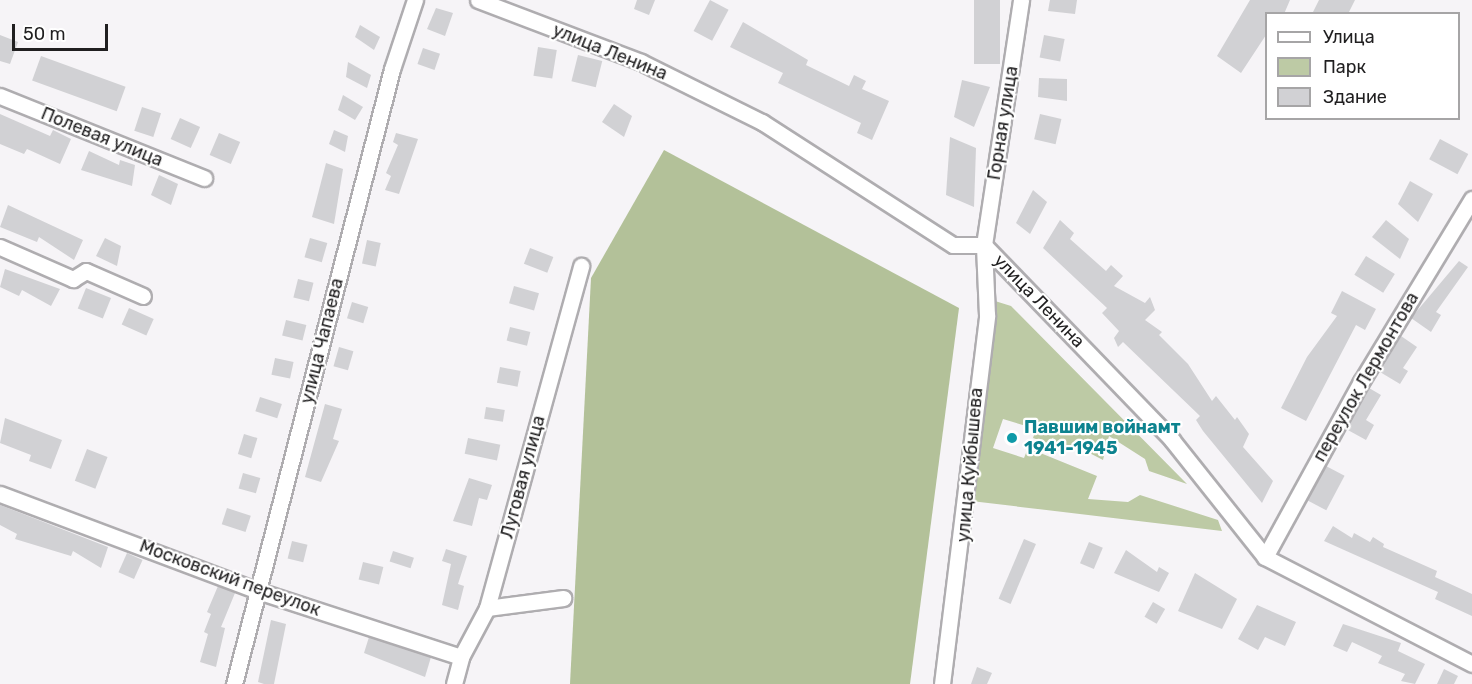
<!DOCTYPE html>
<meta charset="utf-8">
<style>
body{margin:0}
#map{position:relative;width:1472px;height:684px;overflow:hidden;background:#f6f4f7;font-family:Rubik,sans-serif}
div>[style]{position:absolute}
.green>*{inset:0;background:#bdcaa5}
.forest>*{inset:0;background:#b3c199}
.building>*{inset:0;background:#d1d1d4;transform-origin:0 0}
.roads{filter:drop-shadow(2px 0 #afadb0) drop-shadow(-2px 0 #afadb0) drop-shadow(0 2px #afadb0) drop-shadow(0 -2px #afadb0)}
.minor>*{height:15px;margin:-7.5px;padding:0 7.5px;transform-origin:7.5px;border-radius:7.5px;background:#fff}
.dots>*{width:16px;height:16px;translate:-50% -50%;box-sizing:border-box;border:3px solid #fff;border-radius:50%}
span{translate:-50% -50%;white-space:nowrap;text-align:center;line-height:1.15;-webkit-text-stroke:4.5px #fff;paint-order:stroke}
.street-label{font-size:18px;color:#201f20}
.culture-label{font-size:18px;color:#0d838f;font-weight:700}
.left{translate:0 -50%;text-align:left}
.legend{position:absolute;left:1265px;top:12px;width:195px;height:108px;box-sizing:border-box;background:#fff;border:2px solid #a6a5a6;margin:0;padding:8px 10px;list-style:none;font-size:18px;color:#201f20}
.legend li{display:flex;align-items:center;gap:12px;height:30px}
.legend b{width:30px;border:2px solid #a6a5a6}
.scale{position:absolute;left:12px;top:24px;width:96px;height:27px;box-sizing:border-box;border:3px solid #201f20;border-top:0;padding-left:8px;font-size:18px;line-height:21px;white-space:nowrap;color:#201f20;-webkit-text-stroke:4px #fff;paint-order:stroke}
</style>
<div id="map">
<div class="green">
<div style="clip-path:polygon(995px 301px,1011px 306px,1187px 484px,1149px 471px,1145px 459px,1109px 436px,1103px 460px,1076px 446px,1073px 452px,1033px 438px,1036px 429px,1003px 419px,993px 448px,1024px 458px,1028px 448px,1097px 476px,1088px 499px,1128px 502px,1140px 495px,1218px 520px,1222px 531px,971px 501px)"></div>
</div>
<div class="forest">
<div style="clip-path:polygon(664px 150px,959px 308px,910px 684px,570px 684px,591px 278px)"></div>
</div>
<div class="building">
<div style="clip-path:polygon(637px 0,655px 0,649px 15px,634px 9px)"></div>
<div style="left:710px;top:0;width:21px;height:35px;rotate:28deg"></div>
<div style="left:974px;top:0;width:26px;height:64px"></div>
<div style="clip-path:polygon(1050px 0,1077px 0,1075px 14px,1048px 11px)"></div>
<div style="clip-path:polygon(1250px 0,1290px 0,1284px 14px,1266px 14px,1266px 35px,1241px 73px,1217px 56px)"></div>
<div style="clip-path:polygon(1319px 0,1355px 0,1348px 14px,1312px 14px)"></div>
<div style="clip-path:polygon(436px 8px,453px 13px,445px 36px,427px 29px)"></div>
<div style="clip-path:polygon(743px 22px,808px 60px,806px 65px,849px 86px,854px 75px,866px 81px,862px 89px,889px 101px,872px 140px,857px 133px,861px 123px,778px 83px,783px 73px,730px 47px)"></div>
<div style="clip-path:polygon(360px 25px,380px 37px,374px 50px,355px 37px)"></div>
<div style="clip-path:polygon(0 35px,18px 42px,10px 64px,0 61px)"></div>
<div style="left:1044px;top:35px;width:21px;height:23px;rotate:11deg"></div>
<div style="left:538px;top:47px;width:19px;height:29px;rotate:9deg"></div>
<div style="left:423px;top:48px;width:18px;height:17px;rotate:19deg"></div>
<div style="left:578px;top:55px;width:25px;height:27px;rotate:14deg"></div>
<div style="left:41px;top:56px;width:90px;height:26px;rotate:20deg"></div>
<div style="clip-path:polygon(348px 62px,371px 75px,367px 88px,346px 77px)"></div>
<div style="clip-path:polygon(1039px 78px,1067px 79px,1067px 101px,1038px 97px)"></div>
<div style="clip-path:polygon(962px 80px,990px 87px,974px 127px,954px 117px)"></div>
<div style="clip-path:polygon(343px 95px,363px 107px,355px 120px,338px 110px)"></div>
<div style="clip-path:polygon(614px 104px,632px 116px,624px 137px,602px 122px)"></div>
<div style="left:142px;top:107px;width:20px;height:25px;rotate:18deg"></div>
<div style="clip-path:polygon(0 114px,50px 136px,53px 130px,71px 139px,60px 164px,27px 149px,24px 154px,0 144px)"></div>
<div style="left:1040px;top:114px;width:22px;height:26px;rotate:13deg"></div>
<div style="left:180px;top:118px;width:22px;height:23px;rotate:24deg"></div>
<div style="clip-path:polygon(334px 130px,348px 136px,345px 152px,329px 144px)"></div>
<div style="left:219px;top:133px;width:23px;height:24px;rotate:23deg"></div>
<div style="clip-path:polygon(396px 133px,418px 139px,399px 194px,385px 190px,391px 176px,386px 173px,398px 145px,393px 142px)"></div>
<div style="clip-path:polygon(950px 137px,976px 148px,974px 207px,946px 195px)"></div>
<div style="left:1440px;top:139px;width:32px;height:23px;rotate:28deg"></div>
<div style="clip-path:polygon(89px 151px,119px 165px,120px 160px,135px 165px,132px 186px,81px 170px)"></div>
<div style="clip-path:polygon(326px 163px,343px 169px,334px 224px,312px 217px)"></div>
<div style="clip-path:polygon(159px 175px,178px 184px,171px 205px,151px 195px)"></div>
<div style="clip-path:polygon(1410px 181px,1433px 194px,1418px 222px,1398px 204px)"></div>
<div style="clip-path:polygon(1033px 190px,1047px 202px,1030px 234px,1016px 223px)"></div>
<div style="clip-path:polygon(8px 205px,83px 240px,74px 260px,39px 237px,37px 242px,0 227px)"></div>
<div style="clip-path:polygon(1060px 220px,1074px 233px,1070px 239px,1106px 271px,1111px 265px,1123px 276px,1114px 286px,1145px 303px,1150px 297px,1155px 310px,1145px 320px,1162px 332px,1159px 335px,1188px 364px,1212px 401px,1216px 396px,1235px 420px,1237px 417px,1249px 434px,1243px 447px,1273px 481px,1262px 503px,1203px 431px,1196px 420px,1200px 416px,1123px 342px,1118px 347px,1114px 338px,1119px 331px,1102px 313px,1107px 308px,1043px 248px)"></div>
<div style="clip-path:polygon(1386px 220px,1409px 239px,1400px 259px,1372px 237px)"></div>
<div style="clip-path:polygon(105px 238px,121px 246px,117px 266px,96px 256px)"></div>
<div style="left:310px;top:238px;width:18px;height:20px;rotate:16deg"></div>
<div style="left:367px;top:240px;width:14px;height:24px;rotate:12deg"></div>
<div style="left:530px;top:248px;width:25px;height:17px;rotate:21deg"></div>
<div style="left:1366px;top:256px;width:34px;height:22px;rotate:32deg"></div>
<div style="clip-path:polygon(1459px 261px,1468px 267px,1436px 312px,1441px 315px,1431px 332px,1411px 318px)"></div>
<div style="clip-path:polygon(5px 269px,60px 289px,51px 306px,22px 290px,19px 296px,0 287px)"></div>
<div style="left:298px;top:279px;width:16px;height:19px;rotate:14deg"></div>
<div style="left:514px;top:286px;width:26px;height:18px;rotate:16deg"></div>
<div style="left:86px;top:288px;width:27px;height:22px;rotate:22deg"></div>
<div style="clip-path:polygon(1342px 291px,1376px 309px,1365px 330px,1356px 325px,1306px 421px,1281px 408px,1307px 357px,1337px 316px,1331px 313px)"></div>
<div style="left:352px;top:302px;width:17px;height:17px;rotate:17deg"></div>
<div style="left:129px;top:308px;width:27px;height:18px;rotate:24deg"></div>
<div style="left:286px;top:320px;width:21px;height:16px;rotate:14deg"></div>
<div style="left:510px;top:327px;width:21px;height:14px;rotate:14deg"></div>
<div style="clip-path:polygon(1401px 336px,1417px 347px,1403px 368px,1408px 371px,1400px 384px,1380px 372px)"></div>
<div style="left:339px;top:347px;width:15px;height:20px;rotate:16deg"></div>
<div style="left:275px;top:358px;width:19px;height:17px;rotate:12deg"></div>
<div style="left:500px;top:367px;width:21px;height:16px;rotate:11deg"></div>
<div style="clip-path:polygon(1369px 388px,1381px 395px,1366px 420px,1374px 425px,1366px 440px,1346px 429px)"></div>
<div style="left:260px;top:397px;width:23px;height:15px;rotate:18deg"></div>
<div style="clip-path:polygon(325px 404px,342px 409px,333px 439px,339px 441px,321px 482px,305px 477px)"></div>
<div style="left:486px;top:407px;width:19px;height:12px;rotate:9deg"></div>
<div style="clip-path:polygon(5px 418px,62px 440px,51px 469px,29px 461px,31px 455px,0 443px)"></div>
<div style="left:244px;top:434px;width:14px;height:21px;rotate:17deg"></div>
<div style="left:468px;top:438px;width:33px;height:16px;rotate:12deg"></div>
<div style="left:87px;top:449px;width:22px;height:34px;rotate:21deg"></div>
<div style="left:1326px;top:466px;width:21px;height:39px;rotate:28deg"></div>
<div style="left:243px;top:473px;width:18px;height:16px;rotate:16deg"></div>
<div style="clip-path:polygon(469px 478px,492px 485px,487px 500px,479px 498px,472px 526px,453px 521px)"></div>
<div style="clip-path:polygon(0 505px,108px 547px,101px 568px,73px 551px,71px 556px,15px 539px,17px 534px,0 525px)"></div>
<div style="left:227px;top:508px;width:25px;height:17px;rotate:18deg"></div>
<div style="clip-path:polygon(1333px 526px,1352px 538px,1354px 533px,1370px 542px,1373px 537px,1384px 544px,1383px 547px,1437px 571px,1435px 577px,1472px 594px,1472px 616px,1435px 599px,1438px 592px,1324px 541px)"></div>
<div style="left:1024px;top:539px;width:13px;height:65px;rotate:23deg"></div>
<div style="left:292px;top:541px;width:16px;height:18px;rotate:14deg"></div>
<div style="left:1089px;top:542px;width:15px;height:23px;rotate:23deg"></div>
<div style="clip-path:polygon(446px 549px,467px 556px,458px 584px,464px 586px,458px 610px,442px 605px,451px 564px,442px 561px)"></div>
<div style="clip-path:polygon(1126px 550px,1157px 572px,1159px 567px,1169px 573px,1159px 592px,1114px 573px)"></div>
<div style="left:393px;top:551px;width:22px;height:11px;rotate:18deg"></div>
<div style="left:127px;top:553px;width:17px;height:21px;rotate:24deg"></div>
<div style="left:363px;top:562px;width:21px;height:18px;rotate:14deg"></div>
<div style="clip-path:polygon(1195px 573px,1237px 599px,1222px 629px,1178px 611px)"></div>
<div style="clip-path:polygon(218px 586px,235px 593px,221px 627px,225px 628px,216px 667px,200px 662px,208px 634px,204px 632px,211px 614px,207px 612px)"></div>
<div style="left:1153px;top:602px;width:14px;height:17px;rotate:30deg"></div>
<div style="clip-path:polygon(1257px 605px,1296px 622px,1285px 646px,1265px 637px,1258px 650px,1238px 639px)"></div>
<div style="clip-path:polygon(271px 620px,286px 624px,274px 684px,264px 684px,258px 682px)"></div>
<div style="clip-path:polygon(1343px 624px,1401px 643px,1398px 651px,1425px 664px,1415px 684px,1401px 681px,1405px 674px,1378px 663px,1382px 656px,1352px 642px,1347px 652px,1333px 646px)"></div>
<div style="clip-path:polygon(369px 637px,431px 657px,425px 677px,364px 653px)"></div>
<div style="clip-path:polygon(977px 667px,992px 673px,987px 684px,971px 684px)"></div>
<div style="clip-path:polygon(1444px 669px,1458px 676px,1454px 684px,1437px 684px)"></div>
</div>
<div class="roads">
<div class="minor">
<div style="left:478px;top:0;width:174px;rotate:20.8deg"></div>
<div style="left:641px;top:62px;width:135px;rotate:26.4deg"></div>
<div style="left:762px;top:122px;width:227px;rotate:32.8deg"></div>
<div style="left:953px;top:245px;width:31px"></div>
<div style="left:984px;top:245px;width:271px;rotate:46deg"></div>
<div style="left:1172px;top:440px;width:149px;rotate:51.5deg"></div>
<div style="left:1265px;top:557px;width:233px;rotate:27.3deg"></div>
<div style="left:0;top:96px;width:220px;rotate:21.9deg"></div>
<div style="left:0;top:247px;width:80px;rotate:23.7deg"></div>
<div style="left:73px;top:279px;width:15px;rotate:-32deg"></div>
<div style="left:86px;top:271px;width:62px;rotate:23.7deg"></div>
<div style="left:0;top:494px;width:276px;rotate:20.6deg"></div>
<div style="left:258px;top:591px;width:213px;rotate:18deg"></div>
<div style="left:1265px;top:557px;width:200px;rotate:-61.3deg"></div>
<div style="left:1361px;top:382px;width:214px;rotate:-58.8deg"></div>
<div style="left:487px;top:608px;width:77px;rotate:-7.5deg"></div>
<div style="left:234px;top:684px;width:635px;rotate:-75.59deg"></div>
<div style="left:392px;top:69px;width:73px;rotate:-71.6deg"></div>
<div style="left:454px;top:684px;width:28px;rotate:-75deg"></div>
<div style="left:461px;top:657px;width:55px;rotate:-62deg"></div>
<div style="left:487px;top:608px;width:355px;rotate:-74.6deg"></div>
<div style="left:942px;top:684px;width:372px;rotate:-83deg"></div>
<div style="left:987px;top:315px;width:70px;rotate:-92.5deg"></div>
<div style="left:984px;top:245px;width:248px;rotate:-81.4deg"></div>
</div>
</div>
<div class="dots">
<div style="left:1012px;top:438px;background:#0f9aa8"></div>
</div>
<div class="street-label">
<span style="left:610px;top:52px;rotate:22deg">улица Ленина</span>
<span style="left:1003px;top:123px;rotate:-81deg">Горная улица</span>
<span style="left:102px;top:137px;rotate:22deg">Полевая улица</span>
<span style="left:1039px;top:301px;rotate:46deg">улица Ленина</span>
<span style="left:322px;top:341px;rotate:-76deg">улица Чапаева</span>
<span style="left:1366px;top:377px;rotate:-60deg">переулок Лермонтова</span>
<span style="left:970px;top:465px;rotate:-85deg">улица Куйбышева</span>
<span style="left:523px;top:477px;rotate:-75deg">Луговая улица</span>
<span style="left:230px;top:578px;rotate:20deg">Московский переулок</span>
</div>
<div class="culture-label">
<span class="left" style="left:1024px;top:438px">Павшим войнамт<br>1941-1945</span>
</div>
<ul class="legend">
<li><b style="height:8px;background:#fff"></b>Улица</li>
<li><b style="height:16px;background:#bdcaa5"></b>Парк</li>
<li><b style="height:16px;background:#d1d1d4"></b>Здание</li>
</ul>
<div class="scale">50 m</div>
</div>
